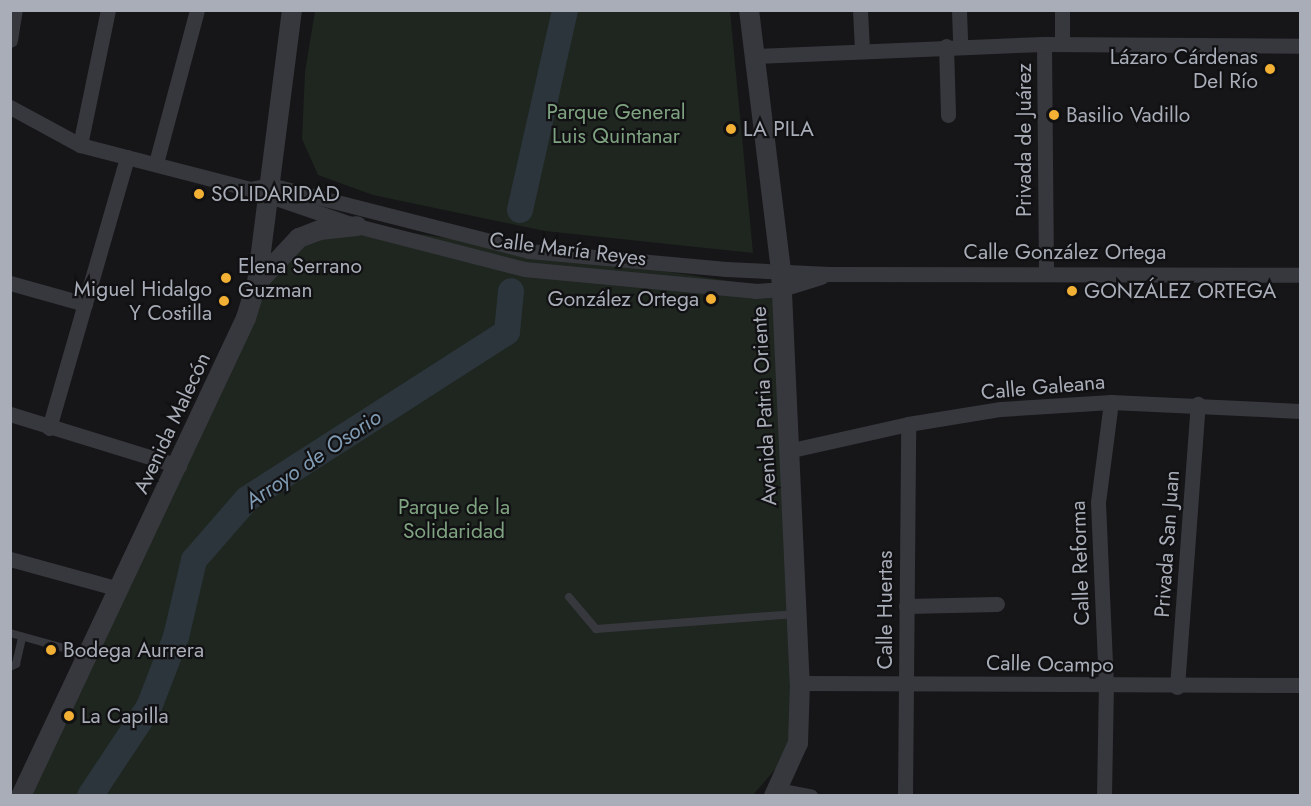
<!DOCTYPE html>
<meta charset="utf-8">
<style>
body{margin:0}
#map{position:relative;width:1311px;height:806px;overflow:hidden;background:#161618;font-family:Jost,sans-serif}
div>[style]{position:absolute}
.green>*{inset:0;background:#1e261f}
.river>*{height:26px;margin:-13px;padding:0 13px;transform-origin:13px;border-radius:13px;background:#2c353c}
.service>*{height:8px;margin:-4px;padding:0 4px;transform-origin:4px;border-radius:4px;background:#37383d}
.minor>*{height:15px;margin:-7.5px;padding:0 7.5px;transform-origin:7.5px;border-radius:7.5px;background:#37383d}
.tertiary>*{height:20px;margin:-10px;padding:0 10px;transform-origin:10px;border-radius:10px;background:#37383d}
.dots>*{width:16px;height:16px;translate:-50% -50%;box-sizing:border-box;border:3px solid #111113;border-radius:50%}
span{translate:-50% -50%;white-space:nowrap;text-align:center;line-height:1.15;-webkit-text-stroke:4.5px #111113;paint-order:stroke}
.poi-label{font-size:21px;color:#a8adb8}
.right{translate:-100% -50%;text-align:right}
.left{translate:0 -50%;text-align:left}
.park-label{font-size:21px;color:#7fa381}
.street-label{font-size:21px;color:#a8adb8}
.water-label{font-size:22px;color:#7f9bb3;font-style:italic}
.frame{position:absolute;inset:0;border:12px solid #a8adb8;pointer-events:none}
</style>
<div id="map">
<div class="green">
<div style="clip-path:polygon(315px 11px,730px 11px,753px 253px,545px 231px,373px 195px,318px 175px,302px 139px,305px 72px)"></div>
<div style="clip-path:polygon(347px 223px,782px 289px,798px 743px,753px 795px,25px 796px,257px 283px,299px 238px)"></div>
</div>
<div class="river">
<div style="left:520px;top:210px;width:205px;rotate:-77.3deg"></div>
<div style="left:90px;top:796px;width:107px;rotate:-56.5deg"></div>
<div style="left:149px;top:707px;width:75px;rotate:-68.9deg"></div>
<div style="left:176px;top:637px;width:79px;rotate:-76.8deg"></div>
<div style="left:194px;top:560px;width:81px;rotate:-49deg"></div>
<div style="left:247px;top:499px;width:309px;rotate:-32.7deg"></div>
<div style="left:507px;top:332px;width:41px;rotate:-84.4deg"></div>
</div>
<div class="service">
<div style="left:569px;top:597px;width:42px;rotate:49.8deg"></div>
<div style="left:596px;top:629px;width:201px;rotate:-4.3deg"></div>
<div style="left:10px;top:633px;width:59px;rotate:15.7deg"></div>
<div style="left:67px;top:649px;width:21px;rotate:29deg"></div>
<div style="left:10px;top:667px;width:7px;rotate:-27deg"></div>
<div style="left:16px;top:664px;width:28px;rotate:-77deg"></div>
</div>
<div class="minor">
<div style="left:860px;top:10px;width:40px;rotate:87.1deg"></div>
<div style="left:959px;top:10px;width:36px;rotate:88deg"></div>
<div style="left:1062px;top:10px;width:34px;rotate:90deg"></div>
<div style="left:10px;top:40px;width:30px;rotate:-81deg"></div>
<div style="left:1044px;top:44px;width:228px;rotate:89.5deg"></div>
<div style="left:946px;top:46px;width:69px;rotate:88.3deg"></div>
<div style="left:755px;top:56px;width:289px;rotate:-2.4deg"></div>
<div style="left:1044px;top:44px;width:256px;rotate:0.4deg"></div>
<div style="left:10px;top:107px;width:80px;rotate:28.5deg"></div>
<div style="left:80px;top:145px;width:176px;rotate:14.5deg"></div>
<div style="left:250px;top:189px;width:113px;rotate:19.1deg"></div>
<div style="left:357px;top:226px;width:172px;rotate:14.4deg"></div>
<div style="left:524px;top:269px;width:232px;rotate:5.4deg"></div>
<div style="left:755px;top:291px;width:27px;rotate:-4deg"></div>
<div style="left:782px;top:289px;width:41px;rotate:-17.1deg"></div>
<div style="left:80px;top:145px;width:138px;rotate:-78.3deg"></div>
<div style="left:156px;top:163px;width:158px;rotate:-75deg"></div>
<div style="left:250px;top:189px;width:20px;rotate:-11deg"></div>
<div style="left:270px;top:185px;width:267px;rotate:14.3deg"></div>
<div style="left:529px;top:251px;width:198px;rotate:5.2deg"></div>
<div style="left:726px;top:269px;width:103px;rotate:2.8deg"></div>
<div style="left:829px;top:274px;width:471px;rotate:0.1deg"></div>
<div style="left:10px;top:283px;width:78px;rotate:15.6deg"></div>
<div style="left:10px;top:414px;width:177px;rotate:17.1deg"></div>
<div style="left:49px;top:428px;width:282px;rotate:-73.9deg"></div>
<div style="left:792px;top:450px;width:119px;rotate:-12.6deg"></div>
<div style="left:908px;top:424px;width:94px;rotate:-9.2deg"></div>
<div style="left:1001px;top:409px;width:110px;rotate:-3.6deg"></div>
<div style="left:1111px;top:402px;width:189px;rotate:2.7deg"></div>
<div style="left:10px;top:559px;width:113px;rotate:15.4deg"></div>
<div style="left:906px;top:606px;width:91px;rotate:-1.3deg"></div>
<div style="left:800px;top:683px;width:500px;rotate:0.23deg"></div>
<div style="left:1177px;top:687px;width:284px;rotate:-85.8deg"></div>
<div style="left:778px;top:790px;width:33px;rotate:11deg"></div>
<div style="left:905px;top:796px;width:372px;rotate:-89.5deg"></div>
<div style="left:1104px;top:796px;width:110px;rotate:-89deg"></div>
<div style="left:1106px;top:686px;width:184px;rotate:-92.5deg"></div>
<div style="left:1098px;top:502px;width:101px;rotate:-82.6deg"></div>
</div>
<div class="tertiary">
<div style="left:749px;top:10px;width:263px;rotate:83deg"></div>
<div style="left:781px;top:271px;width:412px;rotate:87.4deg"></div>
<div style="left:800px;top:683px;width:60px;rotate:91.9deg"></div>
<div style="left:798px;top:743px;width:58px;rotate:114.4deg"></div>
<div style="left:257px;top:283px;width:62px;rotate:-47deg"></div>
<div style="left:299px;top:238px;width:22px;rotate:-21deg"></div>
<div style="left:320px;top:230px;width:37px;rotate:-6deg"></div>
<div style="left:21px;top:796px;width:528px;rotate:-64.79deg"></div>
<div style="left:246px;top:318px;width:37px;rotate:-73deg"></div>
<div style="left:257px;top:283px;width:275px;rotate:-82.7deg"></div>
</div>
<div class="dots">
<div style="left:1270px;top:69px;background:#f2b134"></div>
<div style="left:1054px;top:115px;background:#f2b134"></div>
<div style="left:731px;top:129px;background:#f2b134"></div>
<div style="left:199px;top:194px;background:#f2b134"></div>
<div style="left:226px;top:278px;background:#f2b134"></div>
<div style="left:1072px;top:291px;background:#f2b134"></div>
<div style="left:711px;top:299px;background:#f2b134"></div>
<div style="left:224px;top:301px;background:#f2b134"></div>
<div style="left:51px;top:650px;background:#f2b134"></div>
<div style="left:69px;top:716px;background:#f2b134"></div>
</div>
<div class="poi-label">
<span class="right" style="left:1258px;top:69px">Lázaro Cárdenas<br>Del Río</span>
<span class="left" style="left:1066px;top:115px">Basilio Vadillo</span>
<span class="left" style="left:743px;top:129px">LA PILA</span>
<span class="left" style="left:211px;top:194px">SOLIDARIDAD</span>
<span class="left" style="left:238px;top:278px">Elena Serrano<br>Guzman</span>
<span class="right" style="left:212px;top:301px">Miguel Hidalgo<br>Y Costilla</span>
<span class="left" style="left:1084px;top:291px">GONZÁLEZ ORTEGA</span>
<span class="right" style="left:699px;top:299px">González Ortega</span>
<span class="left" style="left:63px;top:650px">Bodega Aurrera</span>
<span class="left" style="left:81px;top:716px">La Capilla</span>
</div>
<div class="park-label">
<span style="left:616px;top:124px">Parque General<br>Luis Quintanar</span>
<span style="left:454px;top:519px">Parque de la<br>Solidaridad</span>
</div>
<div class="street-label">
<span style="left:1024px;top:140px;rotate:-90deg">Privada de Juárez</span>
<span style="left:568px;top:249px;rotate:7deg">Calle María Reyes</span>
<span style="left:1065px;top:252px">Calle González Ortega</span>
<span style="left:1043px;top:387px;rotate:-5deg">Calle Galeana</span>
<span style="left:764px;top:406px;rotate:-93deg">Avenida Patria Oriente</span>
<span style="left:172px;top:423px;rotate:-65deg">Avenida Malecón</span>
<span style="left:1167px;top:544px;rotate:-86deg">Privada San Juan</span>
<span style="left:1080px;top:563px;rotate:-92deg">Calle Reforma</span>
<span style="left:885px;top:610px;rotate:-90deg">Calle Huertas</span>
<span style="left:1050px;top:664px;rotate:1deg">Calle Ocampo</span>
</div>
<div class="water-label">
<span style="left:313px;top:459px;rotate:-34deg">Arroyo de Osorio</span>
</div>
<div class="frame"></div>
</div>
